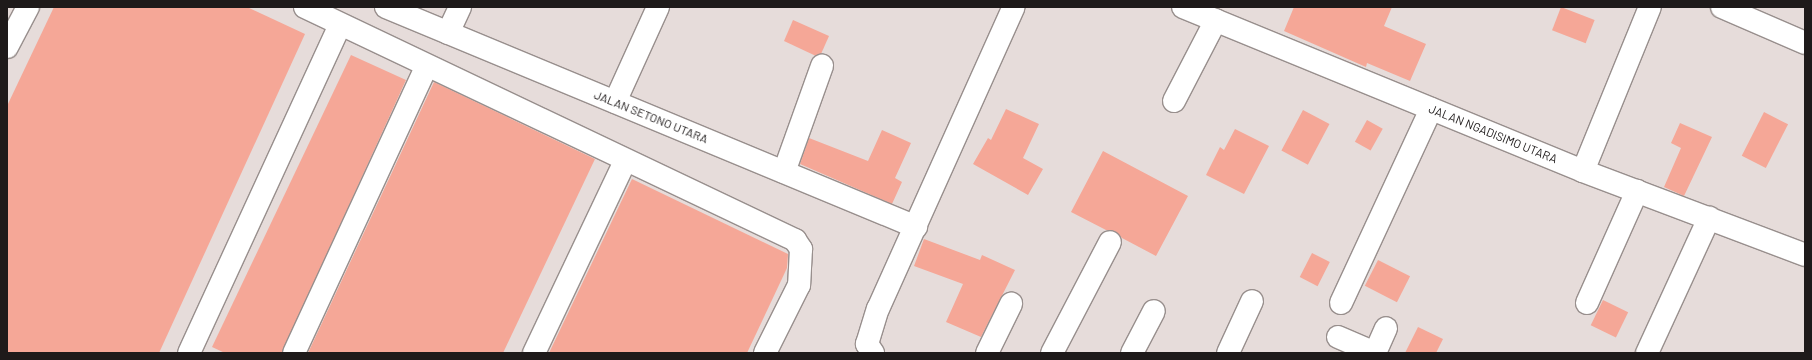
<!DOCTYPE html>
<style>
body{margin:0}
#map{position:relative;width:1812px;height:360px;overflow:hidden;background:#e6dcda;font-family:Barlow,sans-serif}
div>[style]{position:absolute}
.building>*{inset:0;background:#f5a797;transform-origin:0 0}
.roads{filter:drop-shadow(1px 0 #988f8d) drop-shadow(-1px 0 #988f8d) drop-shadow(0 1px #988f8d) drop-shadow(0 -1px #988f8d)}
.minor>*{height:22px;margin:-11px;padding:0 11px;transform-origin:11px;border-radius:11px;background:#fff}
span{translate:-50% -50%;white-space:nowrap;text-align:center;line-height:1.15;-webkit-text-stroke:3px #fff;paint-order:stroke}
.street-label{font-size:12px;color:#1e1a1a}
.frame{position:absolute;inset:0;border:8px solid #1e1a1a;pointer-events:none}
</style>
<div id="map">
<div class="building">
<div style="clip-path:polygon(54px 7px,247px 7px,305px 34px,159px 353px,7px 353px,7px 106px)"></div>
<div style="clip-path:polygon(1294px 7px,1392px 7px,1384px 26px,1426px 44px,1410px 81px,1367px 63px,1366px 67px,1284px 31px)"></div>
<div style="left:1561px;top:7px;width:36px;height:25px;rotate:21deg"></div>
<div style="clip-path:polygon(793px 20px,829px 36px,821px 54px,816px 56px,784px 41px)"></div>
<div style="clip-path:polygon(351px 55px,406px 80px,282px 353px,225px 353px,212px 347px)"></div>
<div style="clip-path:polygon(434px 82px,595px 159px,503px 353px,308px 353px)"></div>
<div style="clip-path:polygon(1006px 109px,1039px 124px,1023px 158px,1043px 169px,1028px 195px,973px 164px,988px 138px,991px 140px)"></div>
<div style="left:1303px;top:110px;width:30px;height:46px;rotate:28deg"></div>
<div style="left:1764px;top:112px;width:27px;height:49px;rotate:27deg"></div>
<div style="left:1367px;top:120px;width:18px;height:25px;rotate:29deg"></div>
<div style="clip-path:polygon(1680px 123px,1712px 137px,1684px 196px,1664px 187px,1681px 148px,1671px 143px)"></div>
<div style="clip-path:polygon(1235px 129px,1269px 146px,1244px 194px,1206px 175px,1220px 147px,1224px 150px)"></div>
<div style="clip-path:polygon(882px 130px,911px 143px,895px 178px,902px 182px,892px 204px,800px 164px,809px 138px,868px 161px)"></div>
<div style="clip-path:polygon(1103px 151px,1188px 196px,1156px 256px,1122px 238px,1115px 231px,1106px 230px,1071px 212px)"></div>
<div style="clip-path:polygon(632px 179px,788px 254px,787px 268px,747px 353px,549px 353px)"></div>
<div style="clip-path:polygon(924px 239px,980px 260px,982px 255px,1015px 270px,981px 337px,946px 322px,963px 284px,914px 266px)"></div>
<div style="left:1312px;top:253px;width:20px;height:27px;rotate:27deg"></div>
<div style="left:1378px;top:260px;width:36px;height:29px;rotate:27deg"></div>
<div style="left:1603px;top:300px;width:28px;height:28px;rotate:26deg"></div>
<div style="clip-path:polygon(1418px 327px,1443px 339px,1436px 353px,1405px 353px)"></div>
</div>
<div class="roads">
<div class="minor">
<div style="left:305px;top:7px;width:543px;rotate:25.43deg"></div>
<div style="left:795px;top:240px;width:11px;rotate:56deg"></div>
<div style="left:801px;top:249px;width:36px;rotate:93deg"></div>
<div style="left:799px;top:285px;width:76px;rotate:116.6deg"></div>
<div style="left:386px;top:7px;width:574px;rotate:22.54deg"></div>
<div style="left:1183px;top:7px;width:432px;rotate:22.3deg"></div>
<div style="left:1583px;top:171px;width:237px;rotate:20.7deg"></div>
<div style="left:1722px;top:7px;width:90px;rotate:23.4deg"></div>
<div style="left:448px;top:33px;width:29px;rotate:-65deg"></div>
<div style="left:7px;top:47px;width:45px;rotate:-62.3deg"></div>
<div style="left:1174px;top:101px;width:91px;rotate:-62.6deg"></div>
<div style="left:615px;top:102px;width:104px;rotate:-65.6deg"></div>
<div style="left:1583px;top:171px;width:177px;rotate:-67.8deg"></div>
<div style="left:784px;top:172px;width:113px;rotate:-70.3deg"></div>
<div style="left:1341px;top:303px;width:214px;rotate:-65.1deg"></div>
<div style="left:1587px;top:303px;width:123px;rotate:-65.9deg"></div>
<div style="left:1338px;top:337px;width:40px;rotate:23.4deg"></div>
<div style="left:189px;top:353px;width:361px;rotate:-65.3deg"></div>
<div style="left:294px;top:353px;width:315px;rotate:-65.2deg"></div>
<div style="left:534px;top:353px;width:212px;rotate:-64.6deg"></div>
<div style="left:873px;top:353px;width:11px;rotate:-124deg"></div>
<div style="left:867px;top:344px;width:37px;rotate:-73deg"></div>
<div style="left:878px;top:309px;width:331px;rotate:-65.8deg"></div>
<div style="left:987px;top:353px;width:55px;rotate:-63.9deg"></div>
<div style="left:1052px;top:353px;width:125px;rotate:-62.4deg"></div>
<div style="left:1132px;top:353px;width:47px;rotate:-62.4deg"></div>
<div style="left:1228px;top:353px;width:57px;rotate:-65.2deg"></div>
<div style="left:1375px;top:353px;width:27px;rotate:-66deg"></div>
<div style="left:1647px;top:353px;width:149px;rotate:-65.3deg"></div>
</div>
</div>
<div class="street-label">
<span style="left:651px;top:117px;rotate:22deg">JALAN SETONO UTARA</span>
<span style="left:1493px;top:134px;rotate:22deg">JALAN NGADISIMO UTARA</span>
</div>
<div class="frame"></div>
</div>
